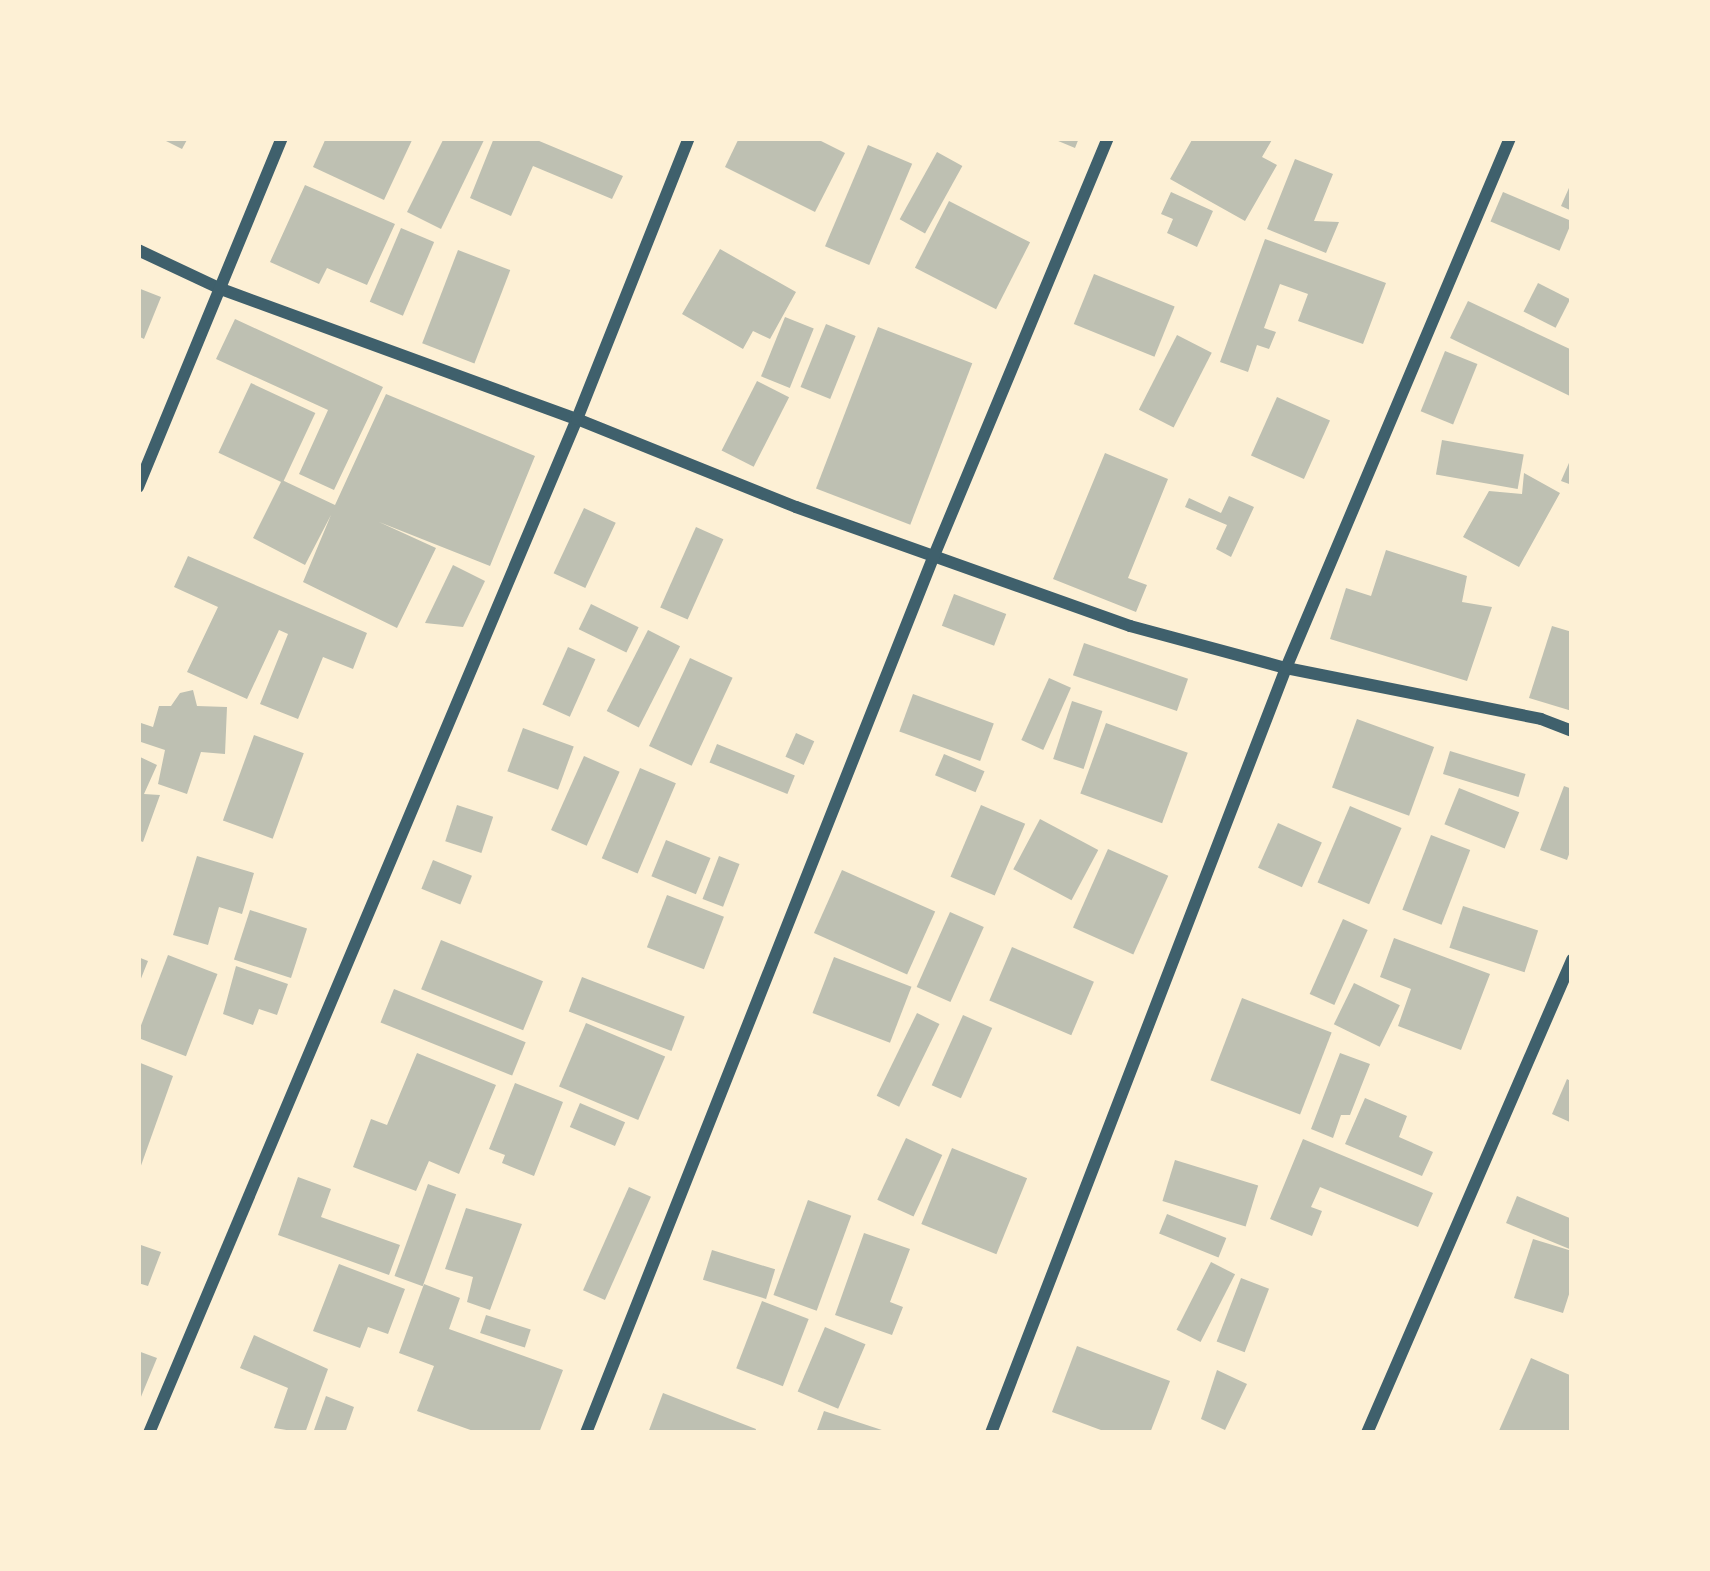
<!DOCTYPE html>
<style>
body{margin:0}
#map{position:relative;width:1710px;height:1571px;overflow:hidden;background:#fdf0d5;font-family:"Archivo Narrow",sans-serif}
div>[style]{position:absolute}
.building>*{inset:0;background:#bec0b2;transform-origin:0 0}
.minor>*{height:12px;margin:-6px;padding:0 6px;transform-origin:6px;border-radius:6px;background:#3f606c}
span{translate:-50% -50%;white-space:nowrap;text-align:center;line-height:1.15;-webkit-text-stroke:9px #fdf0d5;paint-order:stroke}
.frame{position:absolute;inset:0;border:141px solid #fdf0d5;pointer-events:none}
</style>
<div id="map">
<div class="building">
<div style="clip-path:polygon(160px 138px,188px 138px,182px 149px)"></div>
<div style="clip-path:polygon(326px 138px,413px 138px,384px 200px,313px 167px)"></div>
<div style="clip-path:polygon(444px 138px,485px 138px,441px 229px,407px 212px)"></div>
<div style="clip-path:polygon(494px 138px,532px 138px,623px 176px,612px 199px,533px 166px,511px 216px,470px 198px)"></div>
<div style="clip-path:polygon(739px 138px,815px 138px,845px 153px,815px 212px,725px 167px)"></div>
<div style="clip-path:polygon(1051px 138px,1079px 138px,1075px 148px)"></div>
<div style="clip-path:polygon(1193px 138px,1273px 138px,1262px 157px,1277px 165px,1245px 221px,1170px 179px)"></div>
<div style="left:868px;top:145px;width:48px;height:110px;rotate:23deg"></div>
<div style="left:937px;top:152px;width:29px;height:77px;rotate:29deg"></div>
<div style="clip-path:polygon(1295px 159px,1333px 174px,1314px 221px,1339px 222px,1326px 253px,1267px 229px)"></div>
<div style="clip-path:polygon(1572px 181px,1572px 211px,1561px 206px)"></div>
<div style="clip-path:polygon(305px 185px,395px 224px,367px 285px,327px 268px,319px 284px,270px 262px)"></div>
<div style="clip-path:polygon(1171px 192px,1213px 211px,1197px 247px,1167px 233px,1173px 219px,1161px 214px)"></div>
<div style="left:1503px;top:192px;width:75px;height:32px;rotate:23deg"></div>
<div style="left:949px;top:201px;width:91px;height:75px;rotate:27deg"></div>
<div style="left:401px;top:228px;width:36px;height:80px;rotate:23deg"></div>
<div style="clip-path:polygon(1265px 239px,1386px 283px,1363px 344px,1298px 321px,1308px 294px,1280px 284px,1264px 328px,1276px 332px,1269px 349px,1257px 345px,1248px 372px,1220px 362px)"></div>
<div style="clip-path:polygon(720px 249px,796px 292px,770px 339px,753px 331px,743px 349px,682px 314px)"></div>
<div style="left:458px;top:250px;width:56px;height:100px;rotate:21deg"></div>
<div style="left:1094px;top:274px;width:87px;height:54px;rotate:22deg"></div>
<div style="left:1538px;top:283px;width:36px;height:32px;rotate:27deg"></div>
<div style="clip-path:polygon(138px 288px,161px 297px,144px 339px,138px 336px)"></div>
<div style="clip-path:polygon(1468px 301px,1572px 350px,1572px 397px,1450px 338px)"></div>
<div style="left:785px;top:317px;width:31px;height:64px;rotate:22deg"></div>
<div style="clip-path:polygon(235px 319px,383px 387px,334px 490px,299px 474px,328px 410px,216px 359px)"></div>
<div style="left:826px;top:324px;width:32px;height:68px;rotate:22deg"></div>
<div style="left:878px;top:327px;width:101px;height:173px;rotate:21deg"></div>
<div style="left:1177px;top:335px;width:39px;height:84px;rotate:27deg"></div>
<div style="left:1445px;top:351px;width:35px;height:65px;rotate:22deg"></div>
<div style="left:757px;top:381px;width:36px;height:78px;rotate:27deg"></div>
<div style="left:251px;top:383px;width:71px;height:77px;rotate:25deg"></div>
<div style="clip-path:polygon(386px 394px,535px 456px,490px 566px,379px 522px,436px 548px,397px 628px,303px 582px,331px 515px,305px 565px,253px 538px,282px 480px,335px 505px)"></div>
<div style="left:1277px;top:397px;width:58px;height:64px;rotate:24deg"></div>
<div style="left:1442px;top:440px;width:83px;height:35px;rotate:10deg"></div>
<div style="clip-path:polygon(1105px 453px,1168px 479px,1128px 578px,1147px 585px,1136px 612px,1053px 579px)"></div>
<div style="clip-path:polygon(1572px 456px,1572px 485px,1561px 481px)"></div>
<div style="clip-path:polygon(1524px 473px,1560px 493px,1519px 567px,1463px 537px,1489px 491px,1522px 494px)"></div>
<div style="clip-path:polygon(1229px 496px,1254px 507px,1231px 557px,1216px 549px,1227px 525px,1185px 507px,1189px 498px,1221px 513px)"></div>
<div style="left:584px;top:508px;width:35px;height:72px;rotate:25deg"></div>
<div style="left:696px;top:527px;width:30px;height:88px;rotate:24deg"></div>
<div style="clip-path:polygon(1386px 550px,1467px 576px,1462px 602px,1492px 607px,1467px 681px,1330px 639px,1346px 588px,1371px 596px)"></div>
<div style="clip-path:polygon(188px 556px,367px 633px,353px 669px,323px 657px,298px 719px,260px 704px,288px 634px,279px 630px,247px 699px,187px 672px,218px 607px,174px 587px)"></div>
<div style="clip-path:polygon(453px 565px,485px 581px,463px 627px,425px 623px)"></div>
<div style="left:954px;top:594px;width:56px;height:34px;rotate:21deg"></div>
<div style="left:591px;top:604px;width:53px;height:28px;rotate:26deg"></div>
<div style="clip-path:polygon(1552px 626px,1572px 632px,1572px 711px,1529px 698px)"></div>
<div style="left:648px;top:630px;width:36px;height:91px;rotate:27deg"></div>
<div style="left:1084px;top:643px;width:110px;height:34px;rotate:19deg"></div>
<div style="left:568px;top:647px;width:30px;height:63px;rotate:24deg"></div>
<div style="left:690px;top:658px;width:47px;height:97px;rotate:25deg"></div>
<div style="left:1049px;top:678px;width:24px;height:68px;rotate:24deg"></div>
<div style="clip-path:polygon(193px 690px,197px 706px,227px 707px,225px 754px,201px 752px,187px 794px,158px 784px,165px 750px,138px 741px,138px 722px,153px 727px,159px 706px,171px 706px,180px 693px)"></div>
<div style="left:913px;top:694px;width:86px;height:40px;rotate:20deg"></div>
<div style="left:1072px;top:701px;width:32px;height:61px;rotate:18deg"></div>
<div style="left:1357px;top:719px;width:82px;height:73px;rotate:20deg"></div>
<div style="left:1106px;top:723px;width:87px;height:75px;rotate:20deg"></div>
<div style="left:523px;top:728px;width:54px;height:46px;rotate:20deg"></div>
<div style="left:796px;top:733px;width:20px;height:26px;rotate:24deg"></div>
<div style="left:254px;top:735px;width:53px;height:91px;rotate:20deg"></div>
<div style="left:717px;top:744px;width:84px;height:20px;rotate:22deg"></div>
<div style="left:1450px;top:751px;width:79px;height:24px;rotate:17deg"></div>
<div style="left:944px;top:754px;width:44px;height:23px;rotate:23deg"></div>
<div style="clip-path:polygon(138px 756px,157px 765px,144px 794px,160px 795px,143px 842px,138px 840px)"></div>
<div style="left:584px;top:756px;width:39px;height:81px;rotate:24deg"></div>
<div style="left:640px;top:768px;width:39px;height:98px;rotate:23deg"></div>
<div style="clip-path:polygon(1564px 786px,1572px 789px,1572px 846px,1567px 860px,1540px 850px)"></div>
<div style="left:1459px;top:788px;width:65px;height:39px;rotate:22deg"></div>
<div style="left:457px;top:805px;width:38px;height:38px;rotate:18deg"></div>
<div style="left:981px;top:805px;width:48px;height:78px;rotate:23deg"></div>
<div style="left:1350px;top:806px;width:56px;height:83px;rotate:23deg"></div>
<div style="left:1040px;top:819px;width:66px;height:57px;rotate:28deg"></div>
<div style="left:1278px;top:823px;width:48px;height:49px;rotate:24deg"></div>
<div style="left:1431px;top:835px;width:42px;height:80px;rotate:21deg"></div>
<div style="left:666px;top:840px;width:48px;height:39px;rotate:22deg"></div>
<div style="left:1108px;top:849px;width:66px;height:86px;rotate:24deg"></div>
<div style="clip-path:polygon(197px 856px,254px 873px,242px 914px,219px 907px,208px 945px,173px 935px)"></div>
<div style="left:719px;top:856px;width:22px;height:46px;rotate:21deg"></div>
<div style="left:433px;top:860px;width:42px;height:31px;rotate:22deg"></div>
<div style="left:842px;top:870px;width:102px;height:69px;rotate:24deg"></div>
<div style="left:667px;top:895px;width:61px;height:56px;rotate:21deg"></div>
<div style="left:1463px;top:906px;width:79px;height:44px;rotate:18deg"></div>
<div style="left:250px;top:910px;width:60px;height:52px;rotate:18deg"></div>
<div style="left:950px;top:912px;width:37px;height:82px;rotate:24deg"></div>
<div style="left:1343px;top:919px;width:27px;height:82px;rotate:24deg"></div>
<div style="clip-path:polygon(1394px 938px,1490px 974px,1461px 1050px,1398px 1026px,1411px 989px,1380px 977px)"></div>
<div style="left:441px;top:940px;width:110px;height:53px;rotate:22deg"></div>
<div style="left:1012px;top:947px;width:89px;height:58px;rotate:23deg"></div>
<div style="left:168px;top:955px;width:53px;height:88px;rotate:21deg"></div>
<div style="clip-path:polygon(138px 957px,148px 961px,138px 986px)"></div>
<div style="left:834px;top:957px;width:83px;height:60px;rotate:21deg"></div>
<div style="clip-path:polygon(236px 966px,288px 984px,277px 1015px,259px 1009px,253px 1025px,223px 1014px)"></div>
<div style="left:582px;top:977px;width:110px;height:37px;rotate:21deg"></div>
<div style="left:1354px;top:983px;width:51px;height:46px;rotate:26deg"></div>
<div style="left:394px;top:989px;width:142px;height:36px;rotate:22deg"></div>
<div style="left:1242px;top:998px;width:96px;height:88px;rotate:21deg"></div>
<div style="left:917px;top:1013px;width:25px;height:92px;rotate:26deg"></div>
<div style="left:963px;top:1015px;width:32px;height:77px;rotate:24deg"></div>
<div style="left:586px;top:1023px;width:86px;height:69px;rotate:23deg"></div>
<div style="clip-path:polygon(417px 1053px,496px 1085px,459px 1174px,429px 1161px,416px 1191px,353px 1167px,371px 1119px,387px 1125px)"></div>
<div style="clip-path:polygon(1340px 1053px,1370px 1064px,1350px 1115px,1341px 1115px,1333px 1138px,1311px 1129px)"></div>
<div style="clip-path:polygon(138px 1062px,173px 1076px,138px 1174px)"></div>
<div style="clip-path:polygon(1567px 1079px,1572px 1082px,1572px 1123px,1552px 1114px)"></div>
<div style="clip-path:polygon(515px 1083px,563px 1102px,534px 1176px,502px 1163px,505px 1155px,489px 1149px)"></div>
<div style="clip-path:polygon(1365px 1098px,1407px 1116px,1399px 1137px,1433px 1152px,1422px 1176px,1345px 1144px)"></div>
<div style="left:580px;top:1103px;width:49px;height:26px;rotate:23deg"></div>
<div style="left:906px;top:1138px;width:40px;height:68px;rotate:25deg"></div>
<div style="clip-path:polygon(1303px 1139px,1433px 1193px,1418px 1227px,1320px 1187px,1311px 1207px,1322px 1211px,1312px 1236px,1270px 1219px)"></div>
<div style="left:952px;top:1148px;width:81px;height:82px;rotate:22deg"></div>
<div style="left:1175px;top:1160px;width:87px;height:43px;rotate:17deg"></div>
<div style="clip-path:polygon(298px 1177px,331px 1189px,321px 1217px,400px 1245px,389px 1275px,278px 1235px)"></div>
<div style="left:428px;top:1184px;width:30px;height:98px;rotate:20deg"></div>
<div style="left:629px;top:1187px;width:24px;height:113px;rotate:24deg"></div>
<div style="clip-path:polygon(1517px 1196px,1572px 1219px,1572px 1250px,1506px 1223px)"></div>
<div style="left:808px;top:1200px;width:46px;height:101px;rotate:20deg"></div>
<div style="clip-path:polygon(466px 1208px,522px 1224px,490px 1310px,467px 1302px,473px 1277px,445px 1269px)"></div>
<div style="left:1167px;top:1214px;width:64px;height:21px;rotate:22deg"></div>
<div style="clip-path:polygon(864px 1233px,910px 1249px,890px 1302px,903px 1307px,892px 1335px,835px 1315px)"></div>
<div style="clip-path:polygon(1533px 1239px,1572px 1251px,1572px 1285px,1563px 1313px,1514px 1298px)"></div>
<div style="clip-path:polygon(138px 1244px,161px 1252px,148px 1286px,138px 1283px)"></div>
<div style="left:712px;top:1250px;width:66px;height:31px;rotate:17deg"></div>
<div style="left:1211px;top:1262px;width:27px;height:76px;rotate:27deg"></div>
<div style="clip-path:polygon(339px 1264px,405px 1289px,388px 1334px,368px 1327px,360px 1348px,313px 1331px)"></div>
<div style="left:1241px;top:1278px;width:30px;height:68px;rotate:21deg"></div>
<div style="clip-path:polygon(424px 1284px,460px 1298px,449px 1329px,563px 1370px,539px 1433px,479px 1433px,417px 1411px,434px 1366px,399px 1353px)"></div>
<div style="left:762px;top:1301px;width:50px;height:72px;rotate:21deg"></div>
<div style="left:486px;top:1315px;width:47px;height:19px;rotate:18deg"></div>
<div style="left:825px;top:1327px;width:44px;height:70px;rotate:23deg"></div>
<div style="clip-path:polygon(254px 1335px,328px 1369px,305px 1433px,274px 1428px,288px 1388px,240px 1368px)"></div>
<div style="clip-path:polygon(1077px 1346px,1170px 1381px,1150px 1433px,1109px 1433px,1052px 1412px)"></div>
<div style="clip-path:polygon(138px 1351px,157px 1358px,138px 1404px)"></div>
<div style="clip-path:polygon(1531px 1358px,1572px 1376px,1569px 1433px,1498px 1433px)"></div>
<div style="clip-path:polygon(1217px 1370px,1247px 1384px,1225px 1430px,1201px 1419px)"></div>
<div style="clip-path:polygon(663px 1393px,756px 1429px,755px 1433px,648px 1433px)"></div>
<div style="clip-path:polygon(326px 1396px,354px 1407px,345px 1433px,313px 1433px)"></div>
<div style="clip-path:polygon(824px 1411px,888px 1432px,888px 1433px,816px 1433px)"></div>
</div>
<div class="minor">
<div style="left:138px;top:250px;width:92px;rotate:25.2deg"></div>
<div style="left:221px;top:289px;width:379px;rotate:20.1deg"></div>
<div style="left:577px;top:419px;width:236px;rotate:21.9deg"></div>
<div style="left:796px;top:507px;width:355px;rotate:19.6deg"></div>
<div style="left:1130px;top:626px;width:162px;rotate:15.1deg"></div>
<div style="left:1286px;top:668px;width:260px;rotate:11.3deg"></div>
<div style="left:1541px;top:719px;width:33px;rotate:21deg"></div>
<div style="left:138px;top:487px;width:378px;rotate:-67.6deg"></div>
<div style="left:149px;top:1433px;width:1101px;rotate:-67.12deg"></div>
<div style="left:577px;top:419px;width:302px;rotate:-68.3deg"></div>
<div style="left:586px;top:1433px;width:941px;rotate:-68.37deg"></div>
<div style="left:933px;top:558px;width:455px;rotate:-67.4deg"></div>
<div style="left:991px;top:1433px;width:820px;rotate:-68.91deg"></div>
<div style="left:1286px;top:668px;width:575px;rotate:-67.09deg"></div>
<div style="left:1367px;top:1433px;width:516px;rotate:-66.57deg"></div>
</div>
<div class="frame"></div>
</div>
